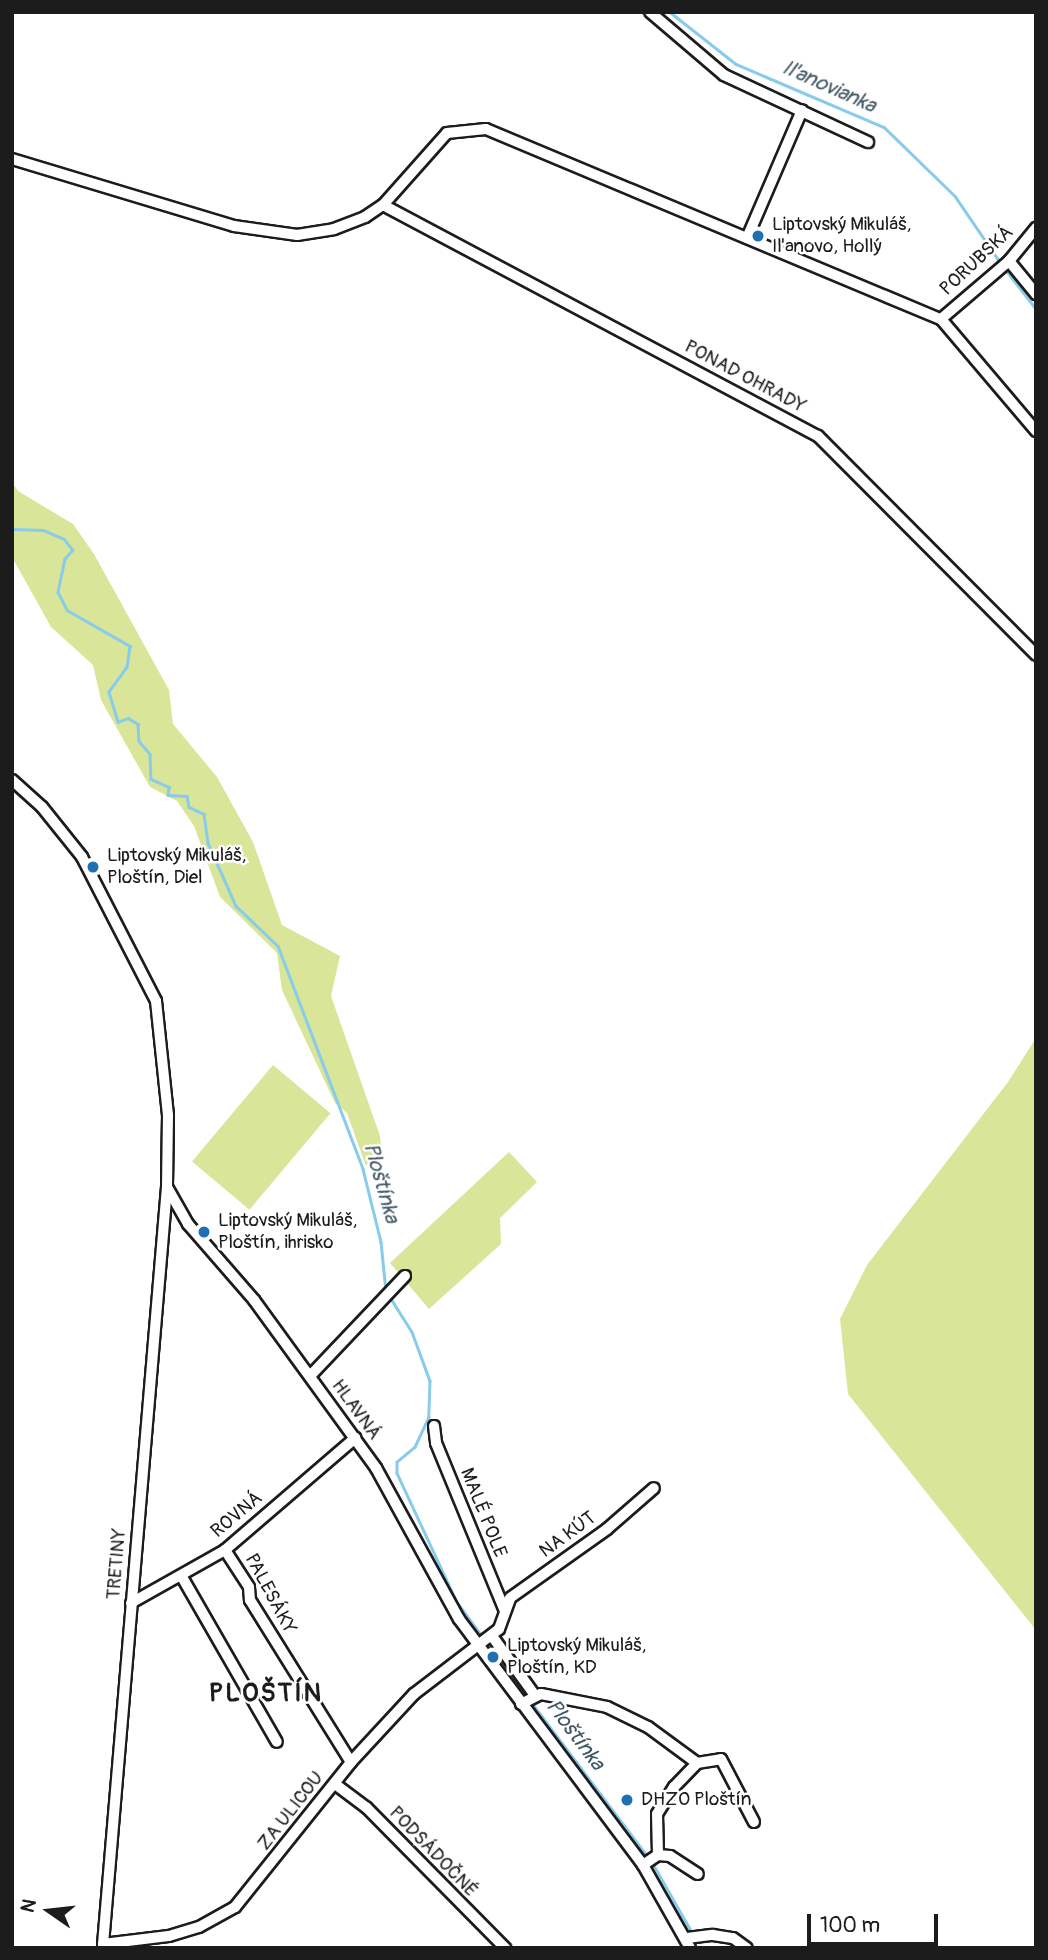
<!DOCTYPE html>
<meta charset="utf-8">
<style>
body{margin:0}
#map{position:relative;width:1048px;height:1960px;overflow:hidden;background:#fff;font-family:Pangolin,sans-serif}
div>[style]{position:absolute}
.green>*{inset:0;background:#d9e598;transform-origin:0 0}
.stream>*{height:2.5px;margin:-1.25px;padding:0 1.25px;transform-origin:1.25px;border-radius:1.25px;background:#89cbea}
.roads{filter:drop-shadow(2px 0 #1c1c1c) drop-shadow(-2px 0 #1c1c1c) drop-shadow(0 2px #1c1c1c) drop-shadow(0 -2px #1c1c1c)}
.minor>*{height:10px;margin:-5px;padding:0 5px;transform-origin:5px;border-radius:5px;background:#fff}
.dots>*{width:19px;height:19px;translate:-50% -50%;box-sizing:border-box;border:4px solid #fff;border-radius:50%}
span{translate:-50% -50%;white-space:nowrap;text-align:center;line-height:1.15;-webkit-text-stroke:5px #fff;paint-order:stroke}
.poi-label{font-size:19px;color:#1c1c1c}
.left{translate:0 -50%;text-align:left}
.street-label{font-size:19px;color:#1c1c1c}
.water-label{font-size:21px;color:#425964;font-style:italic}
.district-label{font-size:26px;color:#1c1c1c;font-weight:700;letter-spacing:2px}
.frame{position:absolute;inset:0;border:14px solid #1c1c1c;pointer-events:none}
.north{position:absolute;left:14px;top:1876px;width:70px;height:70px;-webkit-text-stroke:5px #fff;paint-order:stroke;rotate:284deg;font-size:19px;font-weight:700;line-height:28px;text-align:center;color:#1c1c1c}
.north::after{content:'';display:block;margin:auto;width:24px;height:32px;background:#1c1c1c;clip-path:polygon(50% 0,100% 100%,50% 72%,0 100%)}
.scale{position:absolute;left:807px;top:1914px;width:131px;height:32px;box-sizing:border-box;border:4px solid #1c1c1c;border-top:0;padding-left:9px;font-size:21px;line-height:24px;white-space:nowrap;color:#1c1c1c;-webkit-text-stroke:5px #fff;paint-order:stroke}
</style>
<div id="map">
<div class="green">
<div style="clip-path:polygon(12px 482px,18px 491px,73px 524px,94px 554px,169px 690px,173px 724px,217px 777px,253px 842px,282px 925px,340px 956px,331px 996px,380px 1136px,382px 1158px,366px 1166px,347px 1113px,335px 1103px,282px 990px,277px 953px,220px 897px,194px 826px,177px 801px,150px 787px,101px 700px,93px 665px,51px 627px,12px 557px)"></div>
<div style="clip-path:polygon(1036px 1038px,1036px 1630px,848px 1394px,840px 1319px,867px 1265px,1008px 1082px)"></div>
<div style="left:273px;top:1065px;width:75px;height:126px;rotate:40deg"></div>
<div style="clip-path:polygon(509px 1152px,537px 1182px,500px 1218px,501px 1244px,429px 1309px,390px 1263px)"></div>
</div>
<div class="stream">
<div style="left:670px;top:12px;width:84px;rotate:38.2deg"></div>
<div style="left:736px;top:64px;width:161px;rotate:23.1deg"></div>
<div style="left:884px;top:127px;width:99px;rotate:44.2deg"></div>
<div style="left:955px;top:196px;width:83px;rotate:55.7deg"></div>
<div style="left:1006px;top:270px;width:49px;rotate:52.4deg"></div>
<div style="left:12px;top:529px;width:31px;rotate:2deg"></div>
<div style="left:43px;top:530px;width:23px;rotate:23deg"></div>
<div style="left:64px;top:539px;width:14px;rotate:51deg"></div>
<div style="left:73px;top:550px;width:12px;rotate:132deg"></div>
<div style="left:65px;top:559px;width:34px;rotate:102deg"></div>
<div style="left:58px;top:592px;width:20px;rotate:63deg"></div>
<div style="left:67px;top:610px;width:73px;rotate:29.7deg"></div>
<div style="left:130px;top:646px;width:21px;rotate:98deg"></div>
<div style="left:127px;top:667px;width:31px;rotate:126deg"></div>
<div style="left:109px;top:692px;width:31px;rotate:73deg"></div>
<div style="left:118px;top:722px;width:11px;rotate:-22deg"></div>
<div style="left:128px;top:718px;width:12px;rotate:31deg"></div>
<div style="left:138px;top:724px;width:17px;rotate:87deg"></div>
<div style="left:139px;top:741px;width:17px;rotate:50deg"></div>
<div style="left:150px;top:754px;width:25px;rotate:88deg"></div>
<div style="left:151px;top:779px;width:20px;rotate:24deg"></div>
<div style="left:169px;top:787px;width:8px;rotate:97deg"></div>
<div style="left:168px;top:795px;width:19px;rotate:3deg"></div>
<div style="left:187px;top:796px;width:11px;rotate:80deg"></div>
<div style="left:189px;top:807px;width:17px;rotate:25deg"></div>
<div style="left:204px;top:814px;width:29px;rotate:82deg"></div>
<div style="left:208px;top:843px;width:69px;rotate:66deg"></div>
<div style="left:236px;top:906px;width:58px;rotate:43.6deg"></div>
<div style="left:278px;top:946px;width:239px;rotate:69.1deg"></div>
<div style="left:363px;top:1169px;width:75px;rotate:76.1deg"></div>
<div style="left:381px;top:1242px;width:49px;rotate:84.2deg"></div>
<div style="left:390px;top:1297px;width:41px;rotate:57.8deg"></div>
<div style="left:412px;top:1332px;width:52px;rotate:69.8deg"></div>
<div style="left:430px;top:1381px;width:36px;rotate:92deg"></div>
<div style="left:429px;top:1417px;width:33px;rotate:115deg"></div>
<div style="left:415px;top:1447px;width:23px;rotate:140deg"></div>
<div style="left:397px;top:1462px;width:11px;rotate:90deg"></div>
<div style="left:397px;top:1473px;width:142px;rotate:65.1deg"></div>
<div style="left:457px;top:1602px;width:42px;rotate:53.7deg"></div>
<div style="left:487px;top:1641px;width:69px;rotate:53.8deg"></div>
<div style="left:532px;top:1703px;width:193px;rotate:53deg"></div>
<div style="left:652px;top:1862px;width:81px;rotate:60.3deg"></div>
<div style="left:695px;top:1943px;width:5px;rotate:79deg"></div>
</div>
<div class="roads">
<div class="minor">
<div style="left:650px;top:12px;width:97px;rotate:40.4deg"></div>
<div style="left:724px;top:75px;width:159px;rotate:25deg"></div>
<div style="left:12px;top:159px;width:232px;rotate:16.8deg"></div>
<div style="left:234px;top:226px;width:64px;rotate:8.1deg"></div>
<div style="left:297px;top:235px;width:37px;rotate:-9deg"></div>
<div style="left:334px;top:229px;width:33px;rotate:-21deg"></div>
<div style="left:365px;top:217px;width:22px;rotate:-34deg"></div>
<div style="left:383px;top:205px;width:96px;rotate:-48.4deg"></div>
<div style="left:447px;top:133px;width:39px;rotate:-6deg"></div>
<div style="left:486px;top:129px;width:493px;rotate:22.7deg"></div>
<div style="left:941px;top:319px;width:147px;rotate:49.7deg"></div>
<div style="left:383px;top:205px;width:493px;rotate:28deg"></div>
<div style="left:818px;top:436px;width:309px;rotate:45.1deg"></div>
<div style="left:747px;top:238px;width:139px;rotate:-66.7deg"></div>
<div style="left:1009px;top:261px;width:43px;rotate:50.7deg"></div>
<div style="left:941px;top:319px;width:89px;rotate:-40.5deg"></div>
<div style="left:1009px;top:261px;width:43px;rotate:-50.7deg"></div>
<div style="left:12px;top:780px;width:40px;rotate:42deg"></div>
<div style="left:42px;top:807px;width:64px;rotate:51.3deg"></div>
<div style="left:82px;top:857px;width:162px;rotate:62.8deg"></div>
<div style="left:156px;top:1001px;width:115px;rotate:84deg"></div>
<div style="left:168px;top:1115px;width:72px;rotate:90.8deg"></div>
<div style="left:167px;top:1187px;width:43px;rotate:60.4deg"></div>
<div style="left:188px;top:1224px;width:101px;rotate:49deg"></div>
<div style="left:254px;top:1300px;width:208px;rotate:54deg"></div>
<div style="left:376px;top:1468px;width:172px;rotate:61.2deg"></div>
<div style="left:459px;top:1619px;width:307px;rotate:53.2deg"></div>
<div style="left:643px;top:1865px;width:95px;rotate:60.5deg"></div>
<div style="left:167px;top:1187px;width:760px;rotate:94.83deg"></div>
<div style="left:103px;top:1944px;width:66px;rotate:-6.9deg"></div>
<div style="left:169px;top:1936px;width:31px;rotate:-17deg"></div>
<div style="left:199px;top:1927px;width:41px;rotate:-29.1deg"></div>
<div style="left:235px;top:1907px;width:186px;rotate:-51.3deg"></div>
<div style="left:351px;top:1762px;width:93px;rotate:-47.2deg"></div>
<div style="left:414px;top:1694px;width:107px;rotate:-37.4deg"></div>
<div style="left:499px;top:1629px;width:33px;rotate:-70deg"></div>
<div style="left:510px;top:1598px;width:119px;rotate:-35.4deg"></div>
<div style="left:607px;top:1529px;width:62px;rotate:-41.1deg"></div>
<div style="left:310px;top:1376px;width:138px;rotate:-46.5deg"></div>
<div style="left:434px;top:1426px;width:17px;rotate:83deg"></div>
<div style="left:436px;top:1443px;width:182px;rotate:67.7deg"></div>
<div style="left:225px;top:1550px;width:44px;rotate:57deg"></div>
<div style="left:249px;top:1587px;width:13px;rotate:86deg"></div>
<div style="left:250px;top:1600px;width:191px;rotate:58.1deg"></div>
<div style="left:182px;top:1577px;width:190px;rotate:60.1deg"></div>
<div style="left:131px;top:1603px;width:108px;rotate:-29.4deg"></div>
<div style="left:225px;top:1550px;width:172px;rotate:-40.7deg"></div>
<div style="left:492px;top:1636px;width:72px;rotate:54.1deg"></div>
<div style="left:521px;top:1704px;width:22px;rotate:-27deg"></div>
<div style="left:541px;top:1694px;width:67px;rotate:11.1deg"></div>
<div style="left:607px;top:1707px;width:46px;rotate:26deg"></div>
<div style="left:648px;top:1727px;width:61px;rotate:36.3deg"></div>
<div style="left:697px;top:1763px;width:24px;rotate:-9deg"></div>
<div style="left:721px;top:1759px;width:71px;rotate:62.4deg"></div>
<div style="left:335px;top:1784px;width:40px;rotate:37deg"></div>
<div style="left:367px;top:1808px;width:197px;rotate:45.4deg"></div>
<div style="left:658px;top:1855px;width:12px;rotate:5deg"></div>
<div style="left:670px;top:1856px;width:33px;rotate:33deg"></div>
<div style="left:643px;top:1865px;width:18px;rotate:-34deg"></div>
<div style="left:658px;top:1855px;width:41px;rotate:-91.4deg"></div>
<div style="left:657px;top:1814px;width:32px;rotate:-58deg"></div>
<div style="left:674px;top:1787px;width:33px;rotate:-46deg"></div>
<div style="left:687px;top:1938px;width:26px;rotate:-7deg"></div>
<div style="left:713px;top:1935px;width:20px;rotate:9deg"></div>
<div style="left:733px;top:1938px;width:17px;rotate:36deg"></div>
</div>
</div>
<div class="dots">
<div style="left:758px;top:236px;background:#1f6fb2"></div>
<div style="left:93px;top:867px;background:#1f6fb2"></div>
<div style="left:204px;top:1232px;background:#1f6fb2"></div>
<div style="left:493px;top:1657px;background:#1f6fb2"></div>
<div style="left:627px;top:1800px;background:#1f6fb2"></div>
</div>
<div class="poi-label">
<span class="left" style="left:772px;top:236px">Liptovský Mikuláš,<br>Iľanovo, Hollý</span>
<span class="left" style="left:107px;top:867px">Liptovský Mikuláš,<br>Ploštín, Diel</span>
<span class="left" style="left:218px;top:1232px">Liptovský Mikuláš,<br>Ploštín, ihrisko</span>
<span class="left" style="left:507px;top:1657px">Liptovský Mikuláš,<br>Ploštín, KD</span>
<span class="left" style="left:641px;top:1800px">DHZO Ploštín</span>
</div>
<div class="street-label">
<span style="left:977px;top:261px;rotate:-43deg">PORUBSKÁ</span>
<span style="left:745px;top:377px;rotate:28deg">PONAD OHRADY</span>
<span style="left:356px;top:1410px;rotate:54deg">HLAVNÁ</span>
<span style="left:483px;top:1513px;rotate:68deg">MALÉ POLE</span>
<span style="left:237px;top:1515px;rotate:-40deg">ROVNÁ</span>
<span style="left:568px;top:1535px;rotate:-36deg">NA KÚT</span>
<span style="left:117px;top:1564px;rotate:-85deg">TRETINY</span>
<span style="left:270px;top:1594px;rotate:62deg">PALESÁKY</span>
<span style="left:291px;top:1811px;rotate:-52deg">ZA ULICOU</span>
<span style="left:433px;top:1852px;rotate:46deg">PODSÁDOČNÉ</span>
</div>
<div class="water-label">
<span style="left:829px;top:87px;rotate:24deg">Iľanovianka</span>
<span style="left:381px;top:1183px;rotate:74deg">Ploštínka</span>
<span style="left:575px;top:1735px;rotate:53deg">Ploštínka</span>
</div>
<div class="district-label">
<span style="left:266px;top:1694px">PLOŠTÍN</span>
</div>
<div class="frame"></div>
<div class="north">N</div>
<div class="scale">100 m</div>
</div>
